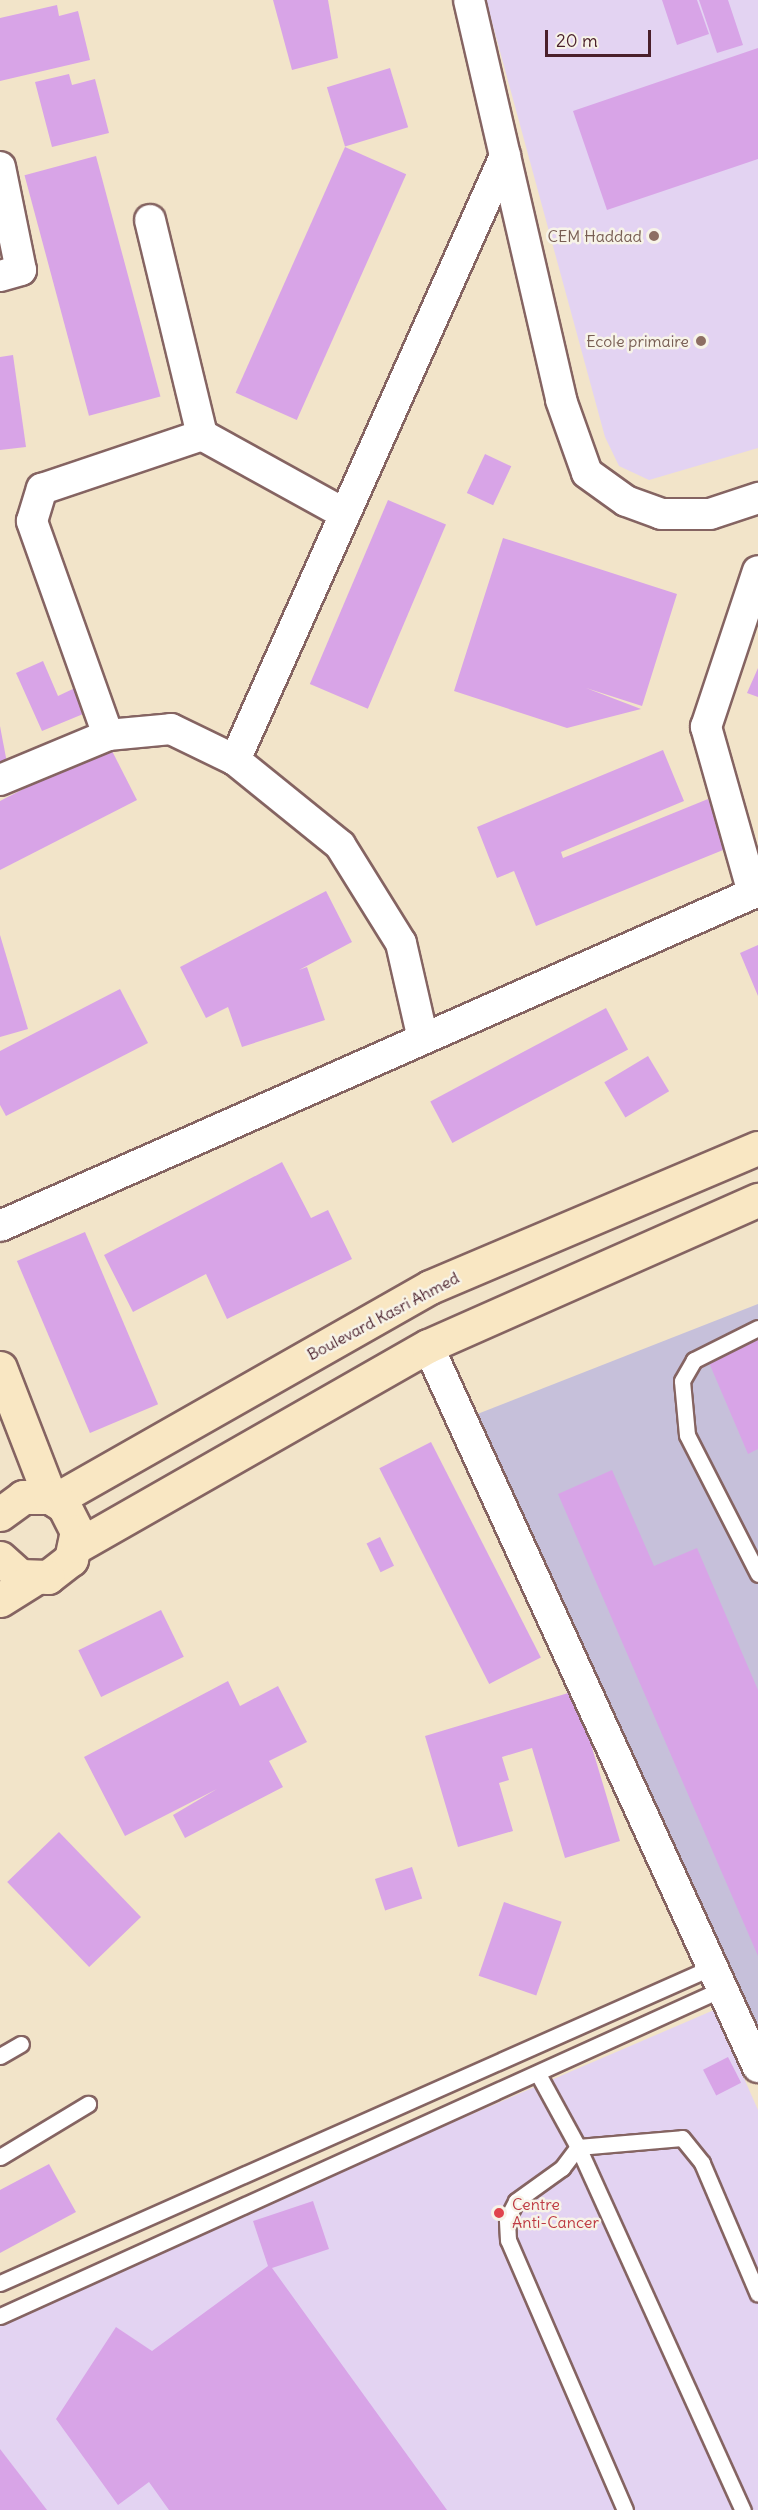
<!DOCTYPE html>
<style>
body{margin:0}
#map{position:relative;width:758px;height:2510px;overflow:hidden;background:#f2e4c9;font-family:Delius,sans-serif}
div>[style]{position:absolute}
.built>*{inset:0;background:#e3d3f2}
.industrial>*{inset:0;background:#c6c0da}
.building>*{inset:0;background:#d8a4e7;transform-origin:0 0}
.roads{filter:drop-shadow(2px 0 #856462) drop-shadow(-2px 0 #856462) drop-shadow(0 2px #856462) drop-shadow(0 -2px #856462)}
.lane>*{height:15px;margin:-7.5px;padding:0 7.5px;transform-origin:7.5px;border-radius:7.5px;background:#fff}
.street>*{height:30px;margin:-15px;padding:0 15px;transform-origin:15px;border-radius:15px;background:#fff}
.secondary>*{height:33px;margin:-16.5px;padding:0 16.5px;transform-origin:16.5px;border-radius:16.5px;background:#f9e7c3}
.dots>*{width:16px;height:16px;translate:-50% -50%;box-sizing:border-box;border:3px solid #f7f3e8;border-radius:50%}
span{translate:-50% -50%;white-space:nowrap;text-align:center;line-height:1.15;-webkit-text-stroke:5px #f7f3e8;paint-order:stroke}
.education-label{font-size:16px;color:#785e54}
.right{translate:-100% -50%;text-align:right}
.street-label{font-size:16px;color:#4a1f2b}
.health-label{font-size:16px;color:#be3a42}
.left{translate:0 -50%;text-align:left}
.scale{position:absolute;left:545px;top:30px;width:106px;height:27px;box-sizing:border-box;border:3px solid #4a1f2b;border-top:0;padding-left:8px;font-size:18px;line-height:21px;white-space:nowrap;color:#4a1f2b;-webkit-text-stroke:4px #f7f3e8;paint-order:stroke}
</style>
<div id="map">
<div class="built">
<div style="clip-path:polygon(486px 0,758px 0,758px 448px,649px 480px,619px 466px,605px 437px)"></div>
<div style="clip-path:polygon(714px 2010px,758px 2110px,758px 2510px,0 2510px,0 2317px)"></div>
</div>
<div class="industrial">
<div style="clip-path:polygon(758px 1304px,758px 2067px,462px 1420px)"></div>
</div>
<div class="building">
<div style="clip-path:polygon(273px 0,328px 0,338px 58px,292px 70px)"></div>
<div style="clip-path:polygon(662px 0,697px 0,709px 34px,677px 45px)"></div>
<div style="clip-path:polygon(699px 0,728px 0,743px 45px,717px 53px)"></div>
<div style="clip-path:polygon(57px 5px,59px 16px,78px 11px,90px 60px,0 81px,0 18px)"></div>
<div style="clip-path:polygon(758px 48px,758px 159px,607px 210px,573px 111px)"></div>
<div style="left:390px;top:68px;width:62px;height:66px;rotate:73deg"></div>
<div style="clip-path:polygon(69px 74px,72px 85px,95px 79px,109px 133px,52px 147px,35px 82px)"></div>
<div style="left:345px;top:147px;width:67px;height:269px;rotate:24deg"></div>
<div style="left:96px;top:156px;width:249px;height:74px;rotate:75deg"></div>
<div style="clip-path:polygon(13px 355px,26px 447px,0 450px,0 357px)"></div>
<div style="left:485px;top:454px;width:29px;height:43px;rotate:25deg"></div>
<div style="left:388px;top:500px;width:63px;height:200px;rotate:23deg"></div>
<div style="clip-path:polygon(503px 538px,677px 594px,642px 706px,586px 688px,641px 709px,567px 728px,454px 691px)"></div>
<div style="clip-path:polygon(43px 661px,58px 696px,77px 687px,88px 712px,42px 731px,16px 673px)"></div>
<div style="clip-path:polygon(758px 668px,758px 697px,747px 693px)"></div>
<div style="clip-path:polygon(0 726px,7px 763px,0 764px)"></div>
<div style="clip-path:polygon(109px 745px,137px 800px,0 870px,0 801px)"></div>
<div style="clip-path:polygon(663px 750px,684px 801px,561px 852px,563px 858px,708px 799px,728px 848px,536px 926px,514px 871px,497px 878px,477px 827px)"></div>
<div style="clip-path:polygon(326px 891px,352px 942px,299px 970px,307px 967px,325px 1020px,242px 1047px,228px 1007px,206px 1018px,180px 967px)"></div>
<div style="clip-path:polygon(0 935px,28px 1029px,0 1037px)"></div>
<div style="clip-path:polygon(758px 945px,758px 996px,740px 953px)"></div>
<div style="clip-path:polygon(120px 989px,148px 1043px,6px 1116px,0 1105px,0 1051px)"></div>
<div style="left:606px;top:1008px;width:47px;height:199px;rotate:62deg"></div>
<div style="left:648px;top:1056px;width:41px;height:51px;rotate:59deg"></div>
<div style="clip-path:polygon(282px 1162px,311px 1218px,328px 1210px,352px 1259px,227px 1319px,206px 1274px,133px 1312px,104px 1255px)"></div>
<div style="left:85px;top:1232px;width:187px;height:74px;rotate:67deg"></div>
<div style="clip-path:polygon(758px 1336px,758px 1449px,748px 1454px,707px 1358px)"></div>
<div style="left:431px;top:1442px;width:242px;height:58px;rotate:63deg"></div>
<div style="clip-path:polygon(612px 1470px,654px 1566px,697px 1548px,758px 1690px,758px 1956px,558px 1494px)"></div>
<div style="left:380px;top:1537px;width:32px;height:15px;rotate:64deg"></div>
<div style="left:161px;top:1610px;width:52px;height:92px;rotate:64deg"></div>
<div style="clip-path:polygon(228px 1681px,240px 1706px,278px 1686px,307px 1742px,269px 1761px,283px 1787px,185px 1838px,173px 1815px,217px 1789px,125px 1836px,84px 1757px)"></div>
<div style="clip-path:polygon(575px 1691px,620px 1841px,565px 1858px,532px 1748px,502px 1757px,509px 1780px,499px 1783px,513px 1831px,458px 1847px,425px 1736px)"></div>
<div style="left:59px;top:1832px;width:118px;height:72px;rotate:46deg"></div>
<div style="left:412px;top:1867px;width:33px;height:39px;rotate:72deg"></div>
<div style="left:504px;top:1902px;width:61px;height:78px;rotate:19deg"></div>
<div style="left:728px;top:2057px;width:29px;height:28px;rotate:63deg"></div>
<div style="clip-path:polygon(49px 2164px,76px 2212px,0 2253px,0 2190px)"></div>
<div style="clip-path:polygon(313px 2201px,329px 2249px,272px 2268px,447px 2510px,169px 2510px,149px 2482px,118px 2505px,56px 2419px,116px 2327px,152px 2351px,268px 2266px,253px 2221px)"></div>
<div style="clip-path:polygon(0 2449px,47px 2510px,0 2510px)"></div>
</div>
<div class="roads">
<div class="lane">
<div style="left:758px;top:1328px;width:72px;rotate:153.4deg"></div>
<div style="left:694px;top:1360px;width:24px;rotate:120deg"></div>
<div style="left:682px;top:1381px;width:54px;rotate:84.7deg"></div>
<div style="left:687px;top:1435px;width:156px;rotate:62.9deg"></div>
<div style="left:0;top:2056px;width:24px;rotate:-30deg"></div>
<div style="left:538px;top:2074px;width:83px;rotate:61.3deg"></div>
<div style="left:578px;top:2147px;width:399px;rotate:65.6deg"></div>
<div style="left:0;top:2157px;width:103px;rotate:-31.1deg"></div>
<div style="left:0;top:2283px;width:779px;rotate:-23.93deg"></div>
<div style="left:0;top:2316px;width:793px;rotate:-24.37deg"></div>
<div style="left:625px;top:2510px;width:294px;rotate:-113.4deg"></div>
<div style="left:508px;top:2240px;width:21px;rotate:-93deg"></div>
<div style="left:507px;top:2219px;width:20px;rotate:-63deg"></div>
<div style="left:516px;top:2201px;width:57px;rotate:-35.7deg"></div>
<div style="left:562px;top:2168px;width:26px;rotate:-53deg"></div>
<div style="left:578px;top:2147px;width:104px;rotate:-4.9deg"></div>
<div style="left:682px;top:2138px;width:32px;rotate:51deg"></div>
<div style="left:702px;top:2163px;width:142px;rotate:66.9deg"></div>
</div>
<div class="street">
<div style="left:469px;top:0;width:410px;rotate:77deg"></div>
<div style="left:561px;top:400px;width:77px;rotate:70.4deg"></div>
<div style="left:587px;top:473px;width:48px;rotate:35.7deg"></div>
<div style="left:626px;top:501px;width:37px;rotate:20deg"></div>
<div style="left:661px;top:514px;width:49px"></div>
<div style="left:710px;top:514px;width:51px;rotate:-18.4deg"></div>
<div style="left:0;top:167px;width:105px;rotate:78.5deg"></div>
<div style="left:21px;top:270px;width:22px;rotate:164deg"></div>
<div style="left:150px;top:220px;width:221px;rotate:76.4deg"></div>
<div style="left:202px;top:435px;width:163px;rotate:28.9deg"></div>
<div style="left:108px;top:735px;width:227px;rotate:-109.6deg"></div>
<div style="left:32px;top:521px;width:34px;rotate:-73deg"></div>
<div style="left:42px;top:489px;width:169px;rotate:-18.6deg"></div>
<div style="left:235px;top:760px;width:662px;rotate:-65.91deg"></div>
<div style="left:0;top:780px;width:117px;rotate:-22.6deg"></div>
<div style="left:108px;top:735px;width:63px;rotate:-5.4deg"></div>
<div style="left:171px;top:729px;width:71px;rotate:25.8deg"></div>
<div style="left:235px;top:760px;width:135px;rotate:39deg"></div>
<div style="left:340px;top:845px;width:115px;rotate:58.1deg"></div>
<div style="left:401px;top:943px;width:98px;rotate:77.1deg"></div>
<div style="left:753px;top:893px;width:173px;rotate:-105.8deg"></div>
<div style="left:706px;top:727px;width:164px;rotate:-71.6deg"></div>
<div style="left:0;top:1226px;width:829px;rotate:-23.84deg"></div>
<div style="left:428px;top:1346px;width:793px;rotate:65.41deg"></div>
</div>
<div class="secondary">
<div style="left:0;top:1368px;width:138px;rotate:68.8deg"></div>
<div style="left:55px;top:1500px;width:431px;rotate:-29.6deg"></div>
<div style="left:430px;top:1287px;width:356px;rotate:-23deg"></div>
<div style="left:0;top:1514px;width:29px;rotate:-36deg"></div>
<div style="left:23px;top:1497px;width:27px"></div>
<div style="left:50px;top:1497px;width:17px;rotate:33deg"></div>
<div style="left:64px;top:1506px;width:28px;rotate:63deg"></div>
<div style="left:77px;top:1531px;width:29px;rotate:102deg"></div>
<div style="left:71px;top:1559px;width:29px;rotate:142deg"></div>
<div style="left:48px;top:1577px;width:28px;rotate:-178deg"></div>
<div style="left:20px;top:1576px;width:27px;rotate:-138deg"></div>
<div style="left:77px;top:1546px;width:404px;rotate:-29.7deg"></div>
<div style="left:428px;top:1346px;width:361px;rotate:-23.9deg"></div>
<div style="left:0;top:1600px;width:40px;rotate:-32deg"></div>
</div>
</div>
<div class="dots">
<div style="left:654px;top:236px;background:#8d6e63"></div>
<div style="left:701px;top:341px;background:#8d6e63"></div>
<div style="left:499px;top:2213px;background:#e0444e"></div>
</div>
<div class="education-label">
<span class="right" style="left:642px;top:236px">CEM Haddad</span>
<span class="right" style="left:689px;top:341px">Ecole primaire</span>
</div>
<div class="street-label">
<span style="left:383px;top:1316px;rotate:-28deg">Boulevard Kasri Ahmed</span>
</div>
<div class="health-label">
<span class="left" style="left:512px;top:2213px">Centre<br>Anti-Cancer</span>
</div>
<div class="scale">20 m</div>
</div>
